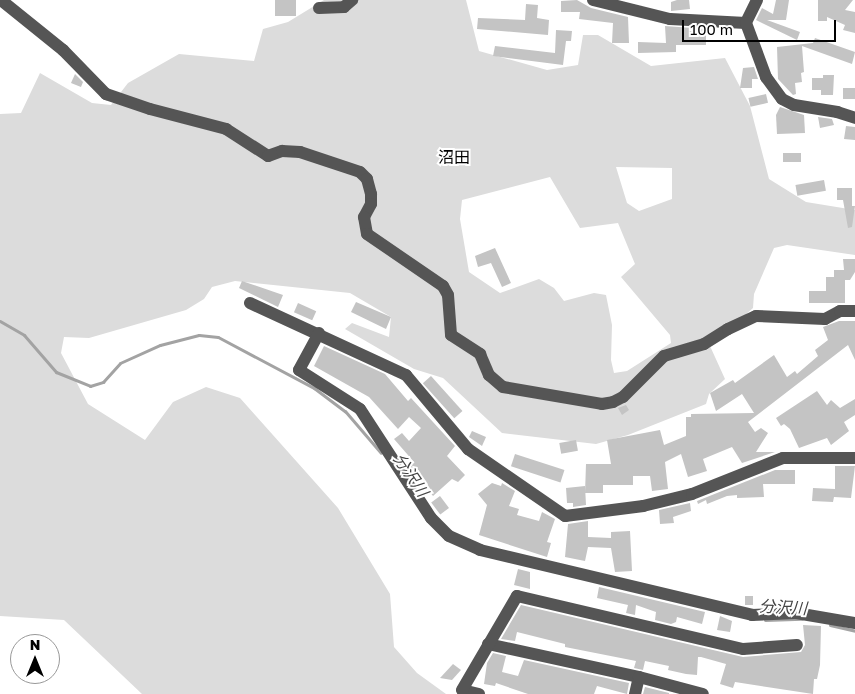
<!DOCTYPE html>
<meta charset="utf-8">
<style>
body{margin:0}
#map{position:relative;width:855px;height:694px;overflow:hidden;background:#fff;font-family:"Golos Text","Noto Sans JP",sans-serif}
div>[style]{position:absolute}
.green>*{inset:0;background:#dcdcdc}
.stream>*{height:3px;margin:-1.5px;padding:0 1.5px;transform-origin:1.5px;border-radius:1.5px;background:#a3a3a3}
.building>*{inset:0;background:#c4c4c4;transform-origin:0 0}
.minor>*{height:12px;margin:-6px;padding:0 6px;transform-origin:6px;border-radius:6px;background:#555}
span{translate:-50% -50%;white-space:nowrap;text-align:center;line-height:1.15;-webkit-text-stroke:4px #fff;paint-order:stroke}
.neighbourhood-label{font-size:16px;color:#000}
.water-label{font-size:16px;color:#444;font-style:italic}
.north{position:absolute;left:10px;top:634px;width:50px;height:50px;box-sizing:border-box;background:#fff;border:1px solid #999;border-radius:50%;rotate:0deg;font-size:14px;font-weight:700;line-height:20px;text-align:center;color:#000}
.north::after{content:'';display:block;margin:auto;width:18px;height:22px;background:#000;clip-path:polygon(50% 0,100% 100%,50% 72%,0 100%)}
.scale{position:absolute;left:682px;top:20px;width:154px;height:22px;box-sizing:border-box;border:2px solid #000;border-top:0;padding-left:6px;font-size:15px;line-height:18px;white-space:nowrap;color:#000;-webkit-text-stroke:4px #fff;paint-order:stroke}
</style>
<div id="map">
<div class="green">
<div style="clip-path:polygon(evenodd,324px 0,466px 0,479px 51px,547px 70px,578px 65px,583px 35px,598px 35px,651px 66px,725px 58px,750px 106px,769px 179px,806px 202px,855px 210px,855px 255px,787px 245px,774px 248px,754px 294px,753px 308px,710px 346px,725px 379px,709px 394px,706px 404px,628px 435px,596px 444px,502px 433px,443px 378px,414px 369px,345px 329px,352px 323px,389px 337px,391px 317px,350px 293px,235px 281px,212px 287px,204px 299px,186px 310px,89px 338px,64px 337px,61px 353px,88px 404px,145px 440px,173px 402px,206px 387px,240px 398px,338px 508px,390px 594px,394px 647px,417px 673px,446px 694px,142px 694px,64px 620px,0 616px,0 114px,21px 113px,40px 73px,92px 103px,111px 105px,128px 83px,179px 54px,254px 61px,263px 29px,288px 22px,324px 0,616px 167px,672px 168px,672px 199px,639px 211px,627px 203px,616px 167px,324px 0,550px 177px,580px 228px,618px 223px,635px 264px,621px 277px,670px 335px,671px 343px,627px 371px,614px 373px,611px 360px,612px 325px,606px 295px,594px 293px,564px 301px,554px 288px,539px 279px,500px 293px,469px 272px,460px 219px,462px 200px,550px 177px)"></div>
</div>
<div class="stream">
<div style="left:0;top:321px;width:28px;rotate:30deg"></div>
<div style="left:24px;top:335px;width:49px;rotate:49.1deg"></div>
<div style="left:56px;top:372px;width:37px;rotate:22deg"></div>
<div style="left:90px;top:386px;width:14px;rotate:-17deg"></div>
<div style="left:103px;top:382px;width:25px;rotate:-48deg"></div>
<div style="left:120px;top:363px;width:44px;rotate:-24.2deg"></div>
<div style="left:160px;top:345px;width:40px;rotate:-14.4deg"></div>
<div style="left:199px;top:335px;width:19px;rotate:6deg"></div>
<div style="left:218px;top:337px;width:109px;rotate:28deg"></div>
<div style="left:314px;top:388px;width:39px;rotate:37deg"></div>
<div style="left:345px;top:411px;width:55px;rotate:49.4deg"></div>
<div style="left:765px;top:620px;width:37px;rotate:-2deg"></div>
<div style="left:830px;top:625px;width:26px;rotate:13deg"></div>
</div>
<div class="building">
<div style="left:275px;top:0;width:21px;height:16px"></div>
<div style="clip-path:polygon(577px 0,591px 8px,628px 17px,629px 43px,612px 43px,613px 23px,579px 19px,580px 12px,561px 12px,561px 1px)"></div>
<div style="clip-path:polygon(677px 0,689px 0,690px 9px,671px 11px,671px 2px)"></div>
<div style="clip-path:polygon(776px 0,789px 0,786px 20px,767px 20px,800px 32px,797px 40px,756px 20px,762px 8px,773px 14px)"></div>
<div style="clip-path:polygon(818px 0,853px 0,845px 10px,855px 12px,855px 33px,843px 30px,845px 25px,827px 17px,827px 21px,818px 21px)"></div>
<div style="clip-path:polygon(526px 4px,538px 5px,537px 18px,549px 20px,548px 35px,477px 29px,478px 18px,525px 20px)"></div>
<div style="clip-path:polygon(665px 26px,706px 29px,706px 45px,676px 45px,676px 52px,638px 53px,638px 42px,666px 43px)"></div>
<div style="clip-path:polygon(556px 30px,572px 31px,571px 41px,566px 41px,563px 65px,493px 56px,495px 46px,555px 53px)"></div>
<div style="clip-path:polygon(815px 38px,855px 52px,852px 64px,802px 46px,804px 72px,801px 73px,802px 82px,795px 83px,796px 94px,793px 95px,778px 79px,777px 47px,813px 43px)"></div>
<div style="clip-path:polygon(754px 67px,758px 79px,752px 79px,752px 88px,740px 88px,743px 68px)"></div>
<div style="clip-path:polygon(75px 74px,83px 82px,81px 87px,71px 83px)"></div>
<div style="clip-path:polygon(823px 75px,834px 75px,833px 95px,821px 95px,821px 90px,812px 90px,812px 78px,823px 78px)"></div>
<div style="left:855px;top:88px;width:11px;height:12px;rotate:90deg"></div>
<div style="left:766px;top:94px;width:9px;height:18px;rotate:77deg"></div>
<div style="clip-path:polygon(780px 107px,804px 115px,805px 133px,777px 134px,776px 115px)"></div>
<div style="clip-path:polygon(818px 117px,832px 119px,834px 125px,820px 128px)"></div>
<div style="clip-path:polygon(846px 126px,855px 127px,855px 140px,844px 139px)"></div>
<div style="left:783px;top:153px;width:18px;height:9px"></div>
<div style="left:824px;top:180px;width:11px;height:29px;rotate:80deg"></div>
<div style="clip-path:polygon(837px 188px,852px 188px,852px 206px,855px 206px,852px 227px,848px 228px,843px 200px,837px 200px)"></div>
<div style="clip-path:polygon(495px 248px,511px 283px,502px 287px,491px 263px,478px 267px,475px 256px)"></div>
<div style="clip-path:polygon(843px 259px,855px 259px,855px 272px,850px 280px,845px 280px,845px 303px,809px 303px,809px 291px,826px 291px,826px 277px,834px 277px,834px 270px,844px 270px)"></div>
<div style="clip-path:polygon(242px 281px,283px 295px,278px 307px,239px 288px)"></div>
<div style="clip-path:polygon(356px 302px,391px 317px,386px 329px,351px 312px)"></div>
<div style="left:298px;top:303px;width:20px;height:10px;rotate:24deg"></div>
<div style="clip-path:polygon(839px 321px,855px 321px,855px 360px,848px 345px,748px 422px,755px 432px,761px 428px,768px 433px,756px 452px,775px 452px,742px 463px,732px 447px,703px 459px,707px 471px,688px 477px,681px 454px,665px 462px,668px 489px,652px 491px,650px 476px,633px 476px,633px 485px,603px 485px,603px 493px,585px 493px,586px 464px,611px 464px,607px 440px,660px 430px,664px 445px,686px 436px,686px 417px,691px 417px,691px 414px,754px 413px,742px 394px,716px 411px,710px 393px,733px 380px,735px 383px,774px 355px,787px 377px,795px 371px,797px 374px,818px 356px,815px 350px,828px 340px,823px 327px)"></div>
<div style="clip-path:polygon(324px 346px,385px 374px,408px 401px,411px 398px,455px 446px,447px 456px,465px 475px,458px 482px,452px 479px,433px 496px,409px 465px,414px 462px,394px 439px,402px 433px,409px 441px,421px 428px,409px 417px,398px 429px,369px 397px,314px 366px)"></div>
<div style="left:431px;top:376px;width:47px;height:11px;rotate:48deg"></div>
<div style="clip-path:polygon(817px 391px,827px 405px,831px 400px,840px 408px,855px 399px,855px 415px,844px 422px,849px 431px,831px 445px,827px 438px,799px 448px,790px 429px,784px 424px,781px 426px,776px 418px)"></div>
<div style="clip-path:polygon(626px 405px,629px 410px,622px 415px,618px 408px)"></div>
<div style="clip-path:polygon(472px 431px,486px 437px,482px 446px,469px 437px)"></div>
<div style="left:576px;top:440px;width:11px;height:17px;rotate:80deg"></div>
<div style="left:515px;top:454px;width:52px;height:13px;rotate:18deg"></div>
<div style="clip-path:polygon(835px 466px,855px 466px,851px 498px,834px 497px,833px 502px,812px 501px,813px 488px,835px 489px)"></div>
<div style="clip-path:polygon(775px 470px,795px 470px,795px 484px,763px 484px,764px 497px,737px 498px,737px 495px,727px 496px,707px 504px,706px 500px,698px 504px,697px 501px)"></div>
<div style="clip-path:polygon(492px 483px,501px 486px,502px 483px,515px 491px,509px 506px,519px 509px,517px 515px,539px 521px,542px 512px,555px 519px,547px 542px,551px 543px,547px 557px,479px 535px,487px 505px,478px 494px)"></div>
<div style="clip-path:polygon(585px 486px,586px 505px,573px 507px,573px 503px,567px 503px,566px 488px)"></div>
<div style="left:440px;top:496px;width:15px;height:11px;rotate:53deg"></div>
<div style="clip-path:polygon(690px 503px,691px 511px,673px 517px,674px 523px,660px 524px,659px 510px)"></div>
<div style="clip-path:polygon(588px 521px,588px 537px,611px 538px,611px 532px,630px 531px,632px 571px,615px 572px,611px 548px,588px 547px,585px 561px,565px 557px,568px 524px)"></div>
<div style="clip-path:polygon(518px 569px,530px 572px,530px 589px,514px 585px)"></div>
<div style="clip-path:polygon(599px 587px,705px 612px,702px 624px,677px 617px,676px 622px,671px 624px,655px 620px,656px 612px,636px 605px,635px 615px,626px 613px,628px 605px,597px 598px)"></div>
<div style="left:745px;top:596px;width:8px;height:9px"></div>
<div style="clip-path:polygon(521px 605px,743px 657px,801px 652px,805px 645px,803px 625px,821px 626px,820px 665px,817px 679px,814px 679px,813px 694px,735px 682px,733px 688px,720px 684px,726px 664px,701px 657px,698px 657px,697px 675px,686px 674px,668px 670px,669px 666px,645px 661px,643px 670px,634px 668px,636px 661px,565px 647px,565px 644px,517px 632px,515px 641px,501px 639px)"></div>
<div style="clip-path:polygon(720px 616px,732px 621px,730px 632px,717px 630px)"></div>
<div style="clip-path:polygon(493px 653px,506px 656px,502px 672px,518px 676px,524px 660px,629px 683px,627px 694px,597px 686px,594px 694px,528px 694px,496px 683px,495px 686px,484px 684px,487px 663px)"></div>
<div style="clip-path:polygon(453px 664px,461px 670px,452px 680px,440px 678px)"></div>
<div style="clip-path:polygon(645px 687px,669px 693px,669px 694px,643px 694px)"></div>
</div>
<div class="minor">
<div style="left:1px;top:0;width:80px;rotate:38.9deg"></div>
<div style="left:63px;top:50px;width:62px;rotate:45.7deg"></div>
<div style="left:106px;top:94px;width:46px;rotate:18.8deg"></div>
<div style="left:150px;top:109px;width:79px;rotate:14.7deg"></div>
<div style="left:226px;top:129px;width:50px;rotate:32.7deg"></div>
<div style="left:268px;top:156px;width:15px;rotate:-20deg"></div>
<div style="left:282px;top:151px;width:18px;rotate:3deg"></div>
<div style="left:300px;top:152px;width:63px;rotate:18.4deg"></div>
<div style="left:360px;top:172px;width:10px;rotate:45deg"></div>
<div style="left:367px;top:179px;width:16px;rotate:75deg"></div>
<div style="left:371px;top:194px;width:10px;rotate:90deg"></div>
<div style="left:371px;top:204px;width:15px;rotate:118deg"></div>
<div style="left:364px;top:217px;width:17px;rotate:80deg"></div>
<div style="left:367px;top:234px;width:92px;rotate:34.4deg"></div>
<div style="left:443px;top:286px;width:10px;rotate:61deg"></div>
<div style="left:448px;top:295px;width:40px;rotate:85.7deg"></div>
<div style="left:451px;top:335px;width:35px;rotate:33deg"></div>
<div style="left:480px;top:354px;width:23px;rotate:67deg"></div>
<div style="left:489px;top:375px;width:18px;rotate:41deg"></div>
<div style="left:503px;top:387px;width:100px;rotate:9.7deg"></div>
<div style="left:602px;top:404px;width:11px;rotate:-10deg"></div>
<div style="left:613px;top:402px;width:11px;rotate:-27deg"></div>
<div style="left:623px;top:397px;width:58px;rotate:-45deg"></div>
<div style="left:664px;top:356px;width:42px;rotate:-16.7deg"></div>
<div style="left:704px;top:344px;width:28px;rotate:-32deg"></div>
<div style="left:728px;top:329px;width:31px;rotate:-25deg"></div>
<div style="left:756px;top:316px;width:69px;rotate:2.5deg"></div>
<div style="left:825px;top:319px;width:17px;rotate:-28deg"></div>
<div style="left:840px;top:311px;width:15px"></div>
<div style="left:593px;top:0;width:79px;rotate:13.9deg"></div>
<div style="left:670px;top:19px;width:76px;rotate:3deg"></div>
<div style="left:757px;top:0;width:25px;rotate:116deg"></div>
<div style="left:746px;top:23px;width:58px;rotate:69.7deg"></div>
<div style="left:766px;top:77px;width:27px;rotate:54deg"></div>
<div style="left:782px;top:99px;width:13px;rotate:27deg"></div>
<div style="left:794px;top:105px;width:44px;rotate:9.2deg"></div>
<div style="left:837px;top:112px;width:19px;rotate:18deg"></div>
<div style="left:319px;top:8px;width:25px;rotate:-2deg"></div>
<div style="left:344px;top:7px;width:11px;rotate:-41deg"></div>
<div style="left:250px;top:303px;width:172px;rotate:24.8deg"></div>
<div style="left:406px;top:375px;width:97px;rotate:50deg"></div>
<div style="left:468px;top:449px;width:118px;rotate:34.6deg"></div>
<div style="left:565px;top:516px;width:79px;rotate:-7.3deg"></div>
<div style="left:643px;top:506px;width:50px;rotate:-13.8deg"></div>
<div style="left:692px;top:494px;width:98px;rotate:-21.6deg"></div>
<div style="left:783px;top:458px;width:72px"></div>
<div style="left:319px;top:333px;width:42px;rotate:118.4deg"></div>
<div style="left:299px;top:370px;width:72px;rotate:32.6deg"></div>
<div style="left:360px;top:409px;width:130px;rotate:56.9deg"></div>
<div style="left:431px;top:518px;width:25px;rotate:45deg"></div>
<div style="left:449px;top:536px;width:34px;rotate:24deg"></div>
<div style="left:480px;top:550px;width:280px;rotate:13.4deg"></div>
<div style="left:752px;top:615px;width:44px;rotate:-2.6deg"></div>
<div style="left:796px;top:613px;width:60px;rotate:9.6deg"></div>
<div style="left:488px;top:644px;width:155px;rotate:12.3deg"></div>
<div style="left:479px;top:694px;width:17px;rotate:-167deg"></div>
<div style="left:462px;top:690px;width:109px;rotate:-59.7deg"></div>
<div style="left:517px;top:596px;width:232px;rotate:13.2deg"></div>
<div style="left:743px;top:649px;width:54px;rotate:-4.2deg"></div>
<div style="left:635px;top:694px;width:17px;rotate:-77deg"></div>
<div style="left:639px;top:677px;width:66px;rotate:14.9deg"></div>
</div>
<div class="neighbourhood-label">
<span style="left:454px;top:157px">沼田</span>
</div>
<div class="water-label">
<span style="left:411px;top:475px;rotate:56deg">分沢川</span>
<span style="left:783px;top:607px;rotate:3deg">分沢川</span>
</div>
<div class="north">N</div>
<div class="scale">100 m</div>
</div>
